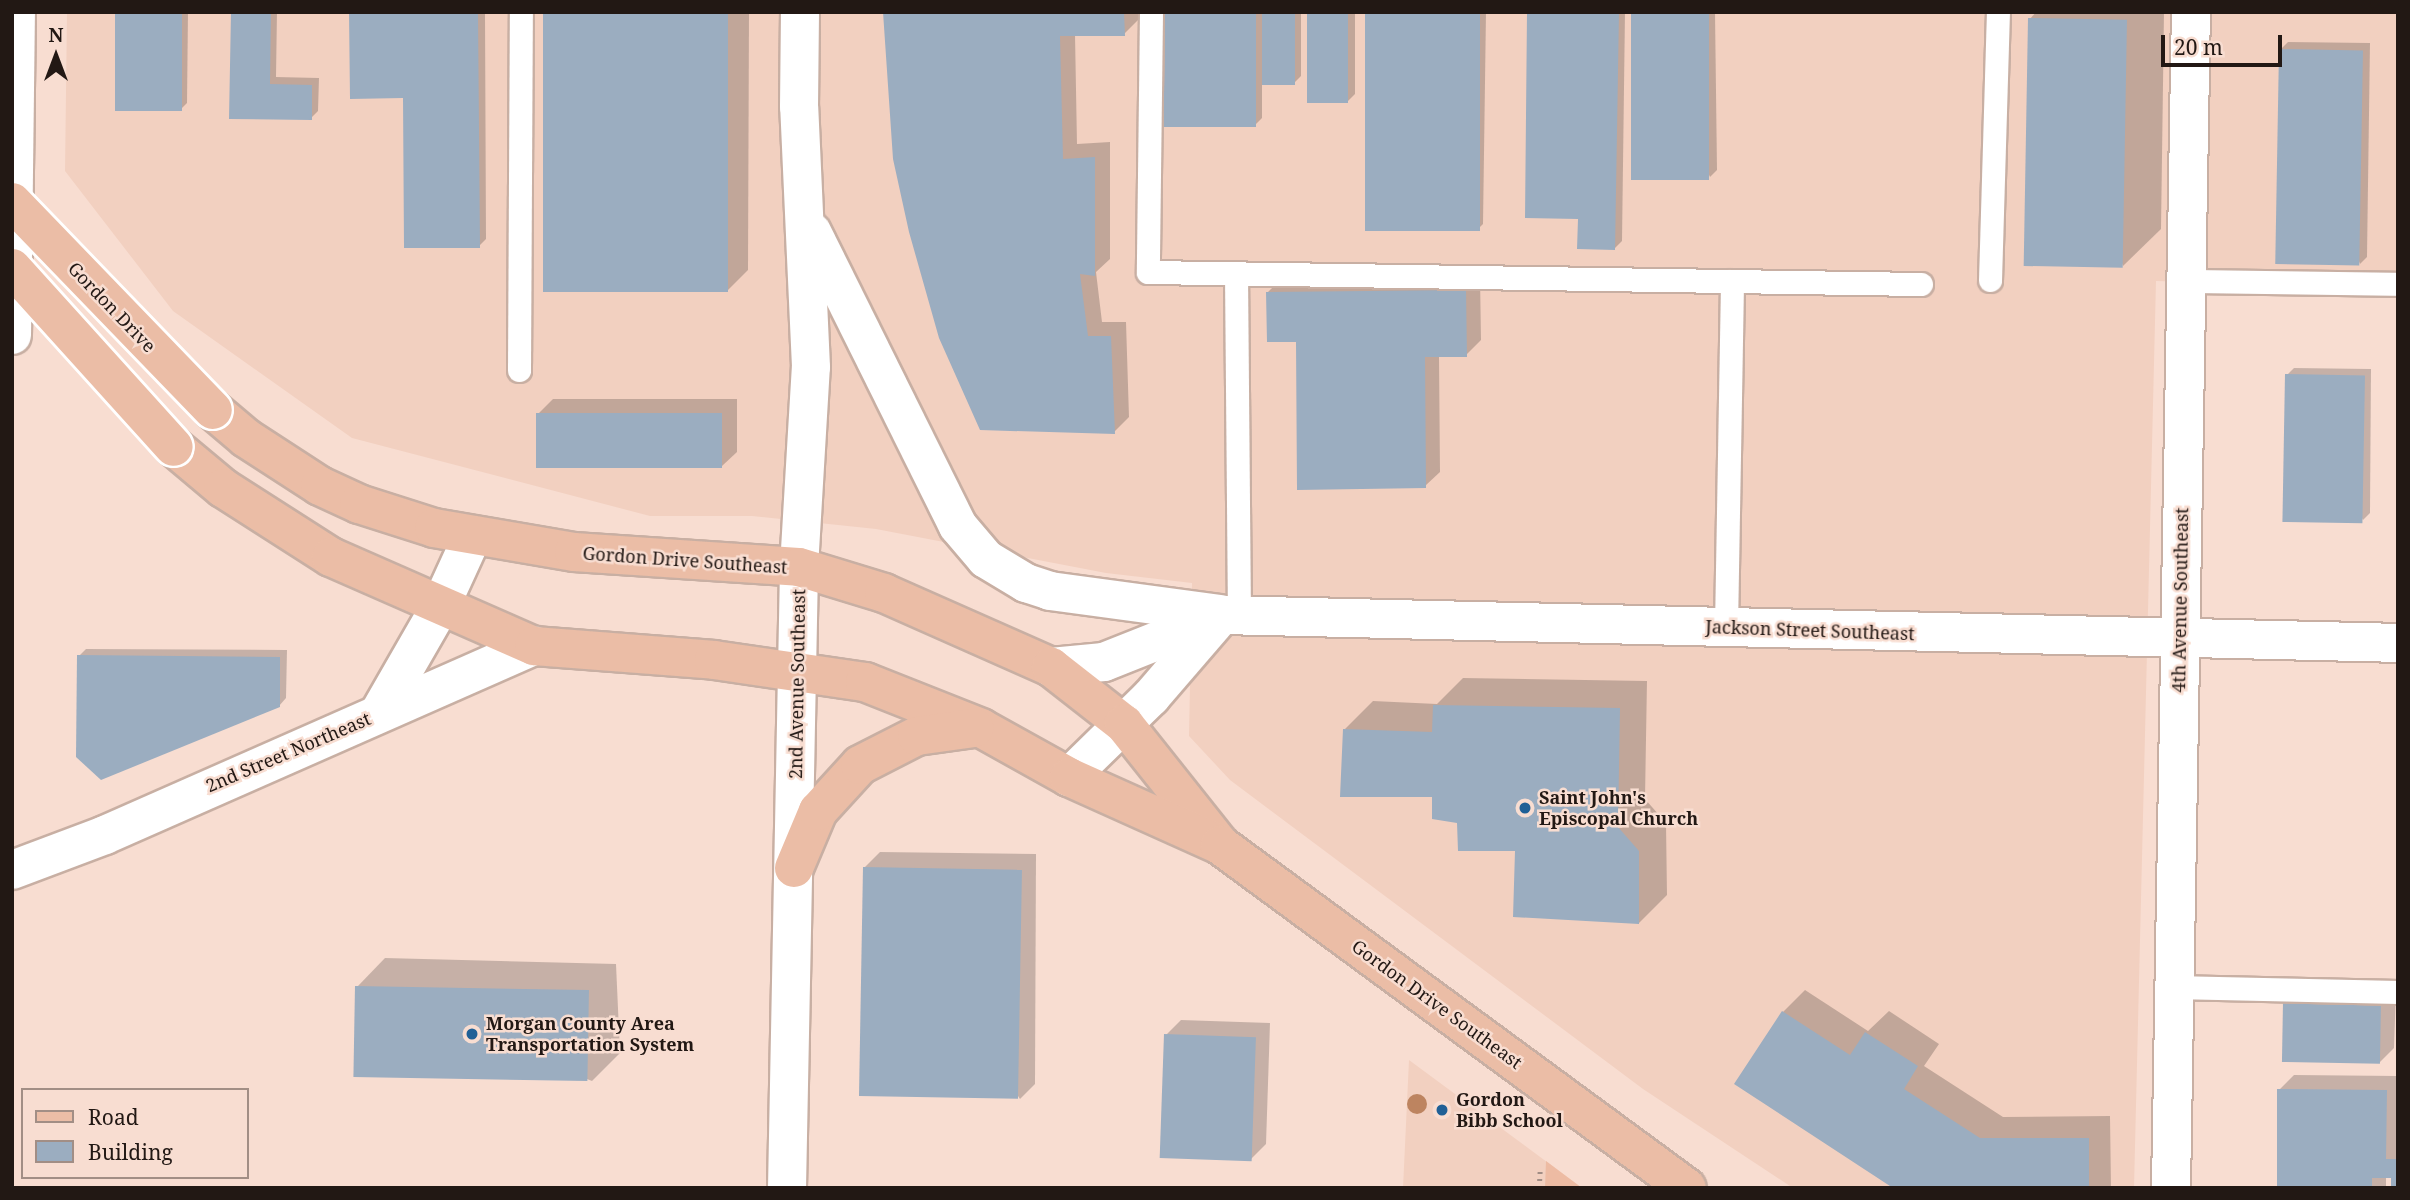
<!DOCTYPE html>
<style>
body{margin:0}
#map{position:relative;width:2410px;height:1200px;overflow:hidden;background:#f8ddd1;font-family:"Noto Serif",serif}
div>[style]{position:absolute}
.built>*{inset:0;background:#f2d0c0}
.green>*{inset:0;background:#edbba3}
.shadow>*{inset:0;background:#0003}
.building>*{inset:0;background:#9badc0;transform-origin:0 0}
.path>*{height:4.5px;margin-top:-2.25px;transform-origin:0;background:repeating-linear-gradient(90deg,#a18d85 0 2px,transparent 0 7px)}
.roads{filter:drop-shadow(2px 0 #c8afa3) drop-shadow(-2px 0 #c8afa3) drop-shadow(0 2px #c8afa3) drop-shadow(0 -2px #c8afa3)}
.lane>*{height:23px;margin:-11.5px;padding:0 11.5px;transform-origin:11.5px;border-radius:11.5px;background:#fff}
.street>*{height:38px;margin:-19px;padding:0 19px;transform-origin:19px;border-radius:19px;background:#fff}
.secondary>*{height:38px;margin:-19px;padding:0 19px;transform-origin:19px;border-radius:19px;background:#fff}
.primary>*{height:38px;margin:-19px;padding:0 19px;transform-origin:19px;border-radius:19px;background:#ebbda6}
.bridges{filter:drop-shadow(2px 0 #fff) drop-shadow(-2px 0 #fff) drop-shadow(0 2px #fff) drop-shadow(0 -2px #fff)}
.primary-bridge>*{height:38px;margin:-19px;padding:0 19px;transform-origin:19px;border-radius:19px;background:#ebbda6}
.trees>*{width:20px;height:20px;margin:-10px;border-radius:50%;background:#bd8460}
.dots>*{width:19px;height:19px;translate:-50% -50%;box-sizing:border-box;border:4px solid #f8ddd1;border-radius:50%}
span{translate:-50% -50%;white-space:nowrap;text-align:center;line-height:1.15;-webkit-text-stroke:5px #f8ddd1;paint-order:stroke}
.street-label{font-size:18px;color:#221814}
.poi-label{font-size:18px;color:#221814;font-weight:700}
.left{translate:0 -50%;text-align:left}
.frame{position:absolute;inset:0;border:14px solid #221814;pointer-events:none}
.legend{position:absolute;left:21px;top:1088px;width:228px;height:91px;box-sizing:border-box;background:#f8ddd1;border:2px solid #a28e85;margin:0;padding:9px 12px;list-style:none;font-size:21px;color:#221814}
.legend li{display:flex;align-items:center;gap:14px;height:35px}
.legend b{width:35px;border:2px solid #a28e85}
.north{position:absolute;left:21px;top:21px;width:70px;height:70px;-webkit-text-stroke:5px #f8ddd1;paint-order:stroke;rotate:0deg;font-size:19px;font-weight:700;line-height:28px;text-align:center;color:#221814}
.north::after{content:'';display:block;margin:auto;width:24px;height:32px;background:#221814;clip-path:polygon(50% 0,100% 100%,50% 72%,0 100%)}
.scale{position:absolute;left:2161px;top:35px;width:121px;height:32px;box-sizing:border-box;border:4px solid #221814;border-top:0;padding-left:9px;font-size:21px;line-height:24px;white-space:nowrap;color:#221814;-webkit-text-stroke:5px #f8ddd1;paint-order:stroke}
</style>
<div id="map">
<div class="built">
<div style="clip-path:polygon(67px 12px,2398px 12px,2398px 288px,2156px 281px,2134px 1188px,1793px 1188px,1643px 1089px,1230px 780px,1189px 736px,1192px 583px,1106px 573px,876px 529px,752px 516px,650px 516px,352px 438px,173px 311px,65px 171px)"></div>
<div style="clip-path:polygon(1409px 1060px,1582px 1188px,1403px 1188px)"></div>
</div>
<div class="green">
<div style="clip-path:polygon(1546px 1161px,1582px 1188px,1545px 1188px)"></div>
</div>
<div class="shadow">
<div style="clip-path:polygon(117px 12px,188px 12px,187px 103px,180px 110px)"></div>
<div style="clip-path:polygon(232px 12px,277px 12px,276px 77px,319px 78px,318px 111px,311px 118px,231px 117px)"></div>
<div style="clip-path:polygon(351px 12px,485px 12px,486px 239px,479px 246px,405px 96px)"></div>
<div style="clip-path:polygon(545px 12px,749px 12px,748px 270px,726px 292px)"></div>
<div style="clip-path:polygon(885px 12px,1139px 12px,1139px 19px,1124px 34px,1075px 34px,1077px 144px,1110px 142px,1110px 259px,1096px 272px,1102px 322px,1126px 322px,1129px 417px,1114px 432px)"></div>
<div style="clip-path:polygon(1166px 12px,1301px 12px,1301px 76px,1294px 83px,1262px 83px,1262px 118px,1255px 125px)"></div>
<div style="clip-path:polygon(1309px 12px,1355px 12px,1355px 94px,1348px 101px)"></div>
<div style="clip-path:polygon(1367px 12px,1486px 12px,1483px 224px,1476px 231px)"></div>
<div style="clip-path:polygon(1529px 12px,1625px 12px,1622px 241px,1615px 248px,1580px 217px)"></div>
<div style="clip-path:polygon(1633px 12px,1715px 12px,1717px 170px,1710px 177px)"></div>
<div style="clip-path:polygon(2036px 12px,2164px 12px,2161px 229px,2123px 266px,2030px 19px)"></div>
<div style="clip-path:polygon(2288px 42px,2370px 43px,2367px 257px,2360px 264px,2281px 49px)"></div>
<div style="clip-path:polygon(1480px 276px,1481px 340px,1466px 355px,1439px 355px,1440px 472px,1425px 486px,1268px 292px,1283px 277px)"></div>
<div style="clip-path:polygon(2294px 368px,2371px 369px,2370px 513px,2363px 520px,2287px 375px)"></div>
<div style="clip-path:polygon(553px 399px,737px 399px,737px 452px,722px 466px,538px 414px)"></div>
<div style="clip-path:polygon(86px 649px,287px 650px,286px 698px,279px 706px,79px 656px)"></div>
<div style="clip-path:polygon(1463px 678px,1647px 681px,1645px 799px,1666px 823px,1667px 895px,1639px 923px,1517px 849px,1459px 822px,1434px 795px,1345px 729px,1373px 701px,1437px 704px)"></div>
<div style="clip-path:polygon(880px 852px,1036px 854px,1035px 1084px,1020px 1099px,865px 867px)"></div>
<div style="clip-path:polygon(385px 958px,616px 964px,620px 1053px,592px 1081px,357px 987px)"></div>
<div style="clip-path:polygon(2299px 988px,2396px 990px,2394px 1048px,2379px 1063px,2284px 1003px)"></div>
<div style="clip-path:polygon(1805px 990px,1868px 1031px,1889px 1011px,1939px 1044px,1924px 1066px,2003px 1117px,2110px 1116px,2111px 1188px,1896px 1188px,1783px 1012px)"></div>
<div style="clip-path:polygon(1181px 1020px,1270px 1023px,1266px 1144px,1251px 1159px,1166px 1035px)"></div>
<div style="clip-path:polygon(2294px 1075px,2398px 1076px,2398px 1188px,2393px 1177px,2386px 1177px,2386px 1188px,2279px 1188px,2279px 1090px)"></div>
</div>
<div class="building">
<div style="left:115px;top:12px;width:67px;height:99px"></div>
<div style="clip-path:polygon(231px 12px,271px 12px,270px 84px,312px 85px,312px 120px,229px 119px)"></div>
<div style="clip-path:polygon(349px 12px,478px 12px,480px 248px,404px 248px,403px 98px,350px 99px)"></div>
<div style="left:543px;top:12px;width:185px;height:280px"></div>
<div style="clip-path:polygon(883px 12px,1124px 12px,1125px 36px,1060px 36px,1063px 159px,1095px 157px,1095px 276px,1080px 274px,1088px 336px,1111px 336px,1115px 434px,980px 430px,939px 338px,909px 232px,893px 159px)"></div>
<div style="left:1164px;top:12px;width:92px;height:115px"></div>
<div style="left:1262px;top:12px;width:33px;height:73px"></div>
<div style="left:1307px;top:12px;width:41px;height:91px"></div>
<div style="left:1365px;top:12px;width:115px;height:219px"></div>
<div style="clip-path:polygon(1527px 12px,1619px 12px,1615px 250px,1577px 249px,1578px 219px,1525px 218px)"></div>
<div style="left:1631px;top:12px;width:78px;height:168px"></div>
<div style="left:2028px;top:18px;width:99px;height:248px;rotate:1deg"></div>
<div style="left:2279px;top:49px;width:84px;height:215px;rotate:1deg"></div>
<div style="clip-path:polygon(1466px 290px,1467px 357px,1425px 357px,1426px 488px,1297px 490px,1296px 342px,1267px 342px,1266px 292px)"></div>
<div style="left:2285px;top:374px;width:80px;height:148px;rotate:1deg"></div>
<div style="left:536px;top:413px;width:186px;height:55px"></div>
<div style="clip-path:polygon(77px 655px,280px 657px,280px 707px,101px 780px,76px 757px)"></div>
<div style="clip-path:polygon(1433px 705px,1620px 708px,1618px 827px,1639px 851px,1639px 924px,1513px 917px,1515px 851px,1458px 851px,1457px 823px,1432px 819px,1432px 797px,1340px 797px,1343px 729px,1432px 732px)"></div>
<div style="left:863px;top:867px;width:159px;height:229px;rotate:1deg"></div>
<div style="left:355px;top:986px;width:234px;height:91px;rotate:1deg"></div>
<div style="left:2283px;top:1002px;width:98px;height:60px;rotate:1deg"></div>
<div style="clip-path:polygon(1782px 1011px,1850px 1055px,1865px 1032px,1918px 1066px,1904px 1089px,1980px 1138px,2089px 1138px,2089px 1188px,1893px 1188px,1734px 1084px)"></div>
<div style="left:1164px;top:1034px;width:92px;height:124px;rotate:2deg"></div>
<div style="clip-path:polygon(2277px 1089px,2387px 1090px,2386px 1159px,2398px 1159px,2398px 1188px,2391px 1188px,2391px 1178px,2372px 1178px,2372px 1188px,2277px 1188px)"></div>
</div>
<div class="path">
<div style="left:1539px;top:1188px;width:21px;rotate:-87deg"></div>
</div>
<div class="roads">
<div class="lane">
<div style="left:1151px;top:12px;width:260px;rotate:90.7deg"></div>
<div style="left:1148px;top:272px;width:773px;rotate:0.89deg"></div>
<div style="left:1236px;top:273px;width:342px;rotate:89.5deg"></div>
<div style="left:1990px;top:280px;width:268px;rotate:-88.3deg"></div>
<div style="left:2186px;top:281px;width:212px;rotate:0.8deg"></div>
<div style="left:519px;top:370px;width:358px;rotate:-89.7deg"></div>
<div style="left:1726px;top:627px;width:346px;rotate:-89deg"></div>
<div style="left:2173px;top:987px;width:225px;rotate:1.3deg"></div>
</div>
<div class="street">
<div style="left:812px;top:232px;width:328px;rotate:63.6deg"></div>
<div style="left:958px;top:526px;width:43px;rotate:49.7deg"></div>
<div style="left:986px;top:559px;width:47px;rotate:31deg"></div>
<div style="left:1026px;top:583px;width:25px;rotate:18deg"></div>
<div style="left:1050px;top:591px;width:172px;rotate:7.7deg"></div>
<div style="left:12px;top:335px;width:323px;rotate:-89.3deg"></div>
<div style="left:1051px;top:667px;width:53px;rotate:-5.4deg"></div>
<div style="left:1104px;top:662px;width:127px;rotate:-21.7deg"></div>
<div style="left:1222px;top:615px;width:1176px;rotate:1.36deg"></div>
<div style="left:1069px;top:777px;width:115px;rotate:-44.3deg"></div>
<div style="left:1151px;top:697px;width:103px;rotate:-49.3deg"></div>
<div style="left:787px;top:1188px;width:621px;rotate:-88.89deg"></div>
<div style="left:799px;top:567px;width:200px;rotate:-86.6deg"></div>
<div style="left:811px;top:367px;width:260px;rotate:-92.6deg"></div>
<div style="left:799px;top:107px;width:95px;rotate:-89.4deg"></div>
</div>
<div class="secondary">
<div style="left:379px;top:713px;width:122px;rotate:-60.1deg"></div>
<div style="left:440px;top:607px;width:79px;rotate:-65.4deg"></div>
<div style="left:12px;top:870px;width:99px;rotate:-20.6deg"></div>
<div style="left:105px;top:835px;width:469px;rotate:-23.8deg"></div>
<div style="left:2171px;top:1188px;width:1176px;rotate:-89.03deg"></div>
</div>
<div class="primary">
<div style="left:213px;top:410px;width:43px;rotate:40.3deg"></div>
<div style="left:246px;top:438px;width:88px;rotate:33deg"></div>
<div style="left:320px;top:486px;width:43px;rotate:24.8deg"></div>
<div style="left:359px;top:504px;width:79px;rotate:17.7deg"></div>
<div style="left:434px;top:528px;width:142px;rotate:9.7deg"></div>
<div style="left:574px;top:552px;width:225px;rotate:3.8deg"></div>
<div style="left:799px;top:567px;width:89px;rotate:17deg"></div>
<div style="left:884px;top:593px;width:183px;rotate:23.9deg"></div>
<div style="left:1051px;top:667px;width:93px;rotate:38deg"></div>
<div style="left:1124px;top:724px;width:149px;rotate:51.5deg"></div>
<div style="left:174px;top:447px;width:64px;rotate:39.9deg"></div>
<div style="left:223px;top:488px;width:128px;rotate:32.6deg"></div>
<div style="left:331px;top:557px;width:222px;rotate:23.7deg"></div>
<div style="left:534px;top:646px;width:181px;rotate:4.4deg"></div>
<div style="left:714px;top:660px;width:153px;rotate:8.3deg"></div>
<div style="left:865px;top:682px;width:125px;rotate:21.6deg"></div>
<div style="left:981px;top:728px;width:101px;rotate:29.1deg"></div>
<div style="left:1069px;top:777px;width:166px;rotate:24.2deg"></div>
<div style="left:1220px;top:845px;width:579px;rotate:36.3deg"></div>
<div style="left:794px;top:868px;width:62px;rotate:-67.2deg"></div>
<div style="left:818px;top:811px;width:62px;rotate:-47.6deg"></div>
<div style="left:860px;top:765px;width:64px;rotate:-27deg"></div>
<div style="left:917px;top:736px;width:58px;rotate:-8deg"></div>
</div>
</div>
<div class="bridges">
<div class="primary-bridge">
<div style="left:12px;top:202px;width:289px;rotate:46deg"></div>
<div style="left:12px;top:268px;width:241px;rotate:47.9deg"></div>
</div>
</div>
<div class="trees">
<div style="left:1417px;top:1104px"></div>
</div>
<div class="dots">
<div style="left:1525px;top:808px;background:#206096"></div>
<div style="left:472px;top:1034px;background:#206096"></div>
<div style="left:1442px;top:1110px;background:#206096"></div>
</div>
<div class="street-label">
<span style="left:112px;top:307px;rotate:46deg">Gordon Drive</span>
<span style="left:685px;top:560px;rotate:4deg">Gordon Drive Southeast</span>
<span style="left:2180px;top:600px;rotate:-89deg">4th Avenue Southeast</span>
<span style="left:1810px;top:630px;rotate:2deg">Jackson Street Southeast</span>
<span style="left:797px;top:684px;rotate:-89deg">2nd Avenue Southeast</span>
<span style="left:288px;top:752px;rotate:-23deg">2nd Street Northeast</span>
<span style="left:1437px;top:1004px;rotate:36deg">Gordon Drive Southeast</span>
</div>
<div class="poi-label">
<span class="left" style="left:1539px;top:808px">Saint John's<br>Episcopal Church</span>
<span class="left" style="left:486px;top:1034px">Morgan County Area<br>Transportation System</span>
<span class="left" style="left:1456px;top:1110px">Gordon<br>Bibb School</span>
</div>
<div class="frame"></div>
<ul class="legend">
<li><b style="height:9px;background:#ebbda6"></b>Road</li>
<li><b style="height:19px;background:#9badc0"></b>Building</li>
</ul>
<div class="north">N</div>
<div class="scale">20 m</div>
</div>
